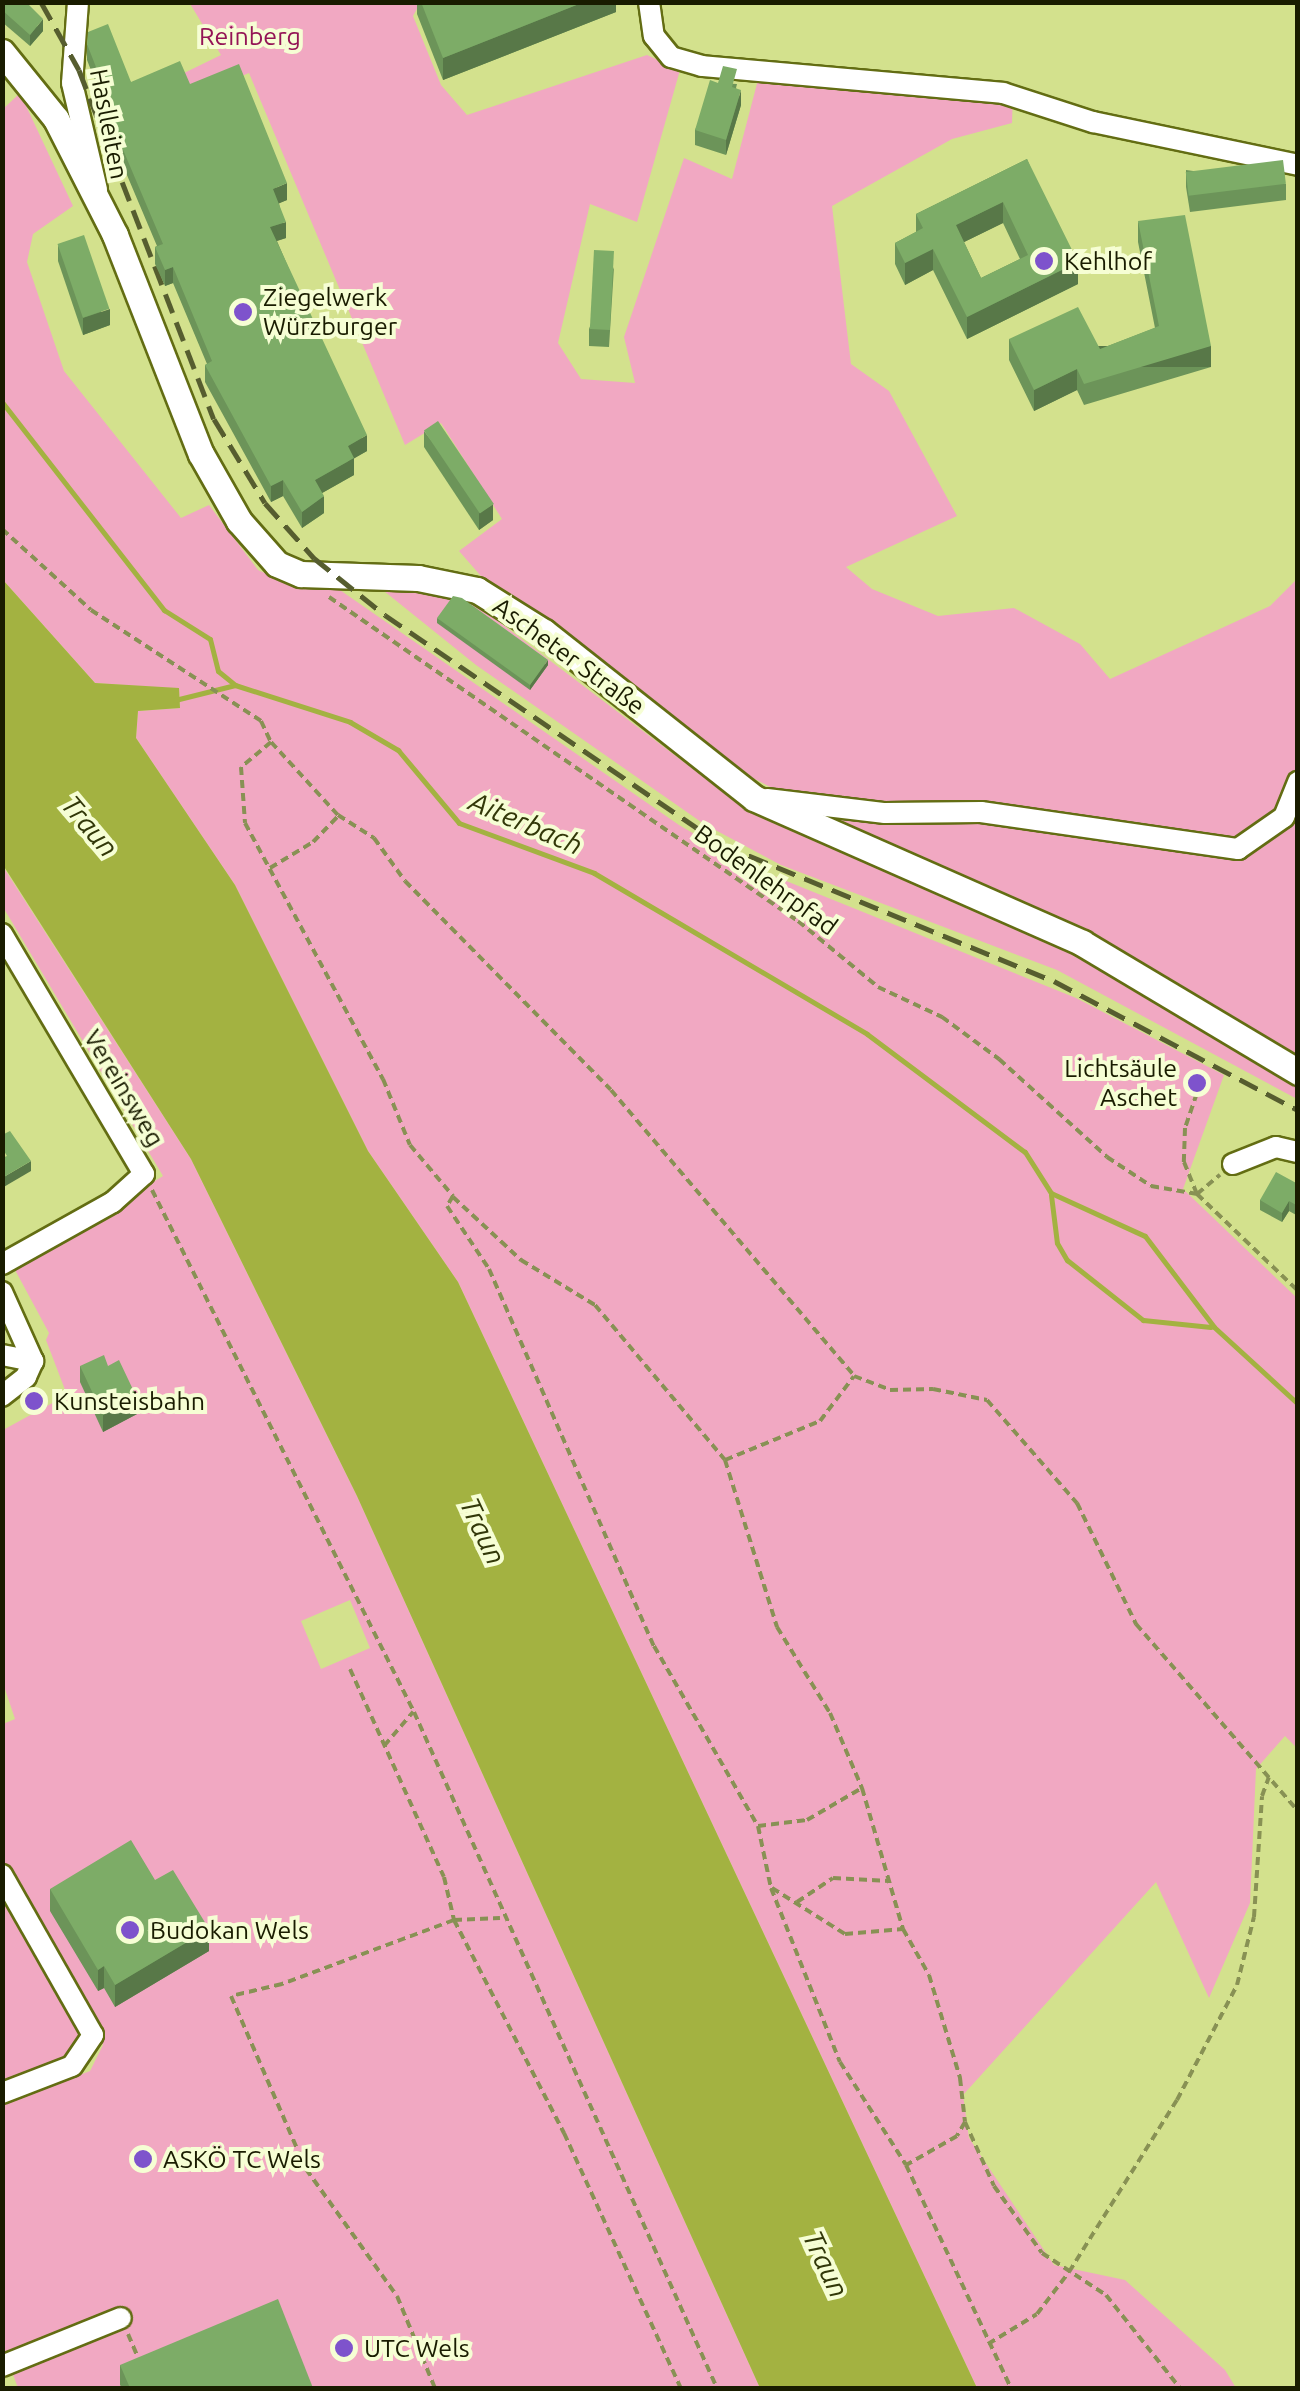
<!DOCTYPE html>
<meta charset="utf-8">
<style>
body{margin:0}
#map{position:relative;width:1300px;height:2391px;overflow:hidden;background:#d3e18d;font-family:Ubuntu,sans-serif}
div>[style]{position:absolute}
.green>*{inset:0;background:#f1a8c2}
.water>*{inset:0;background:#a3b241}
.stream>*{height:5px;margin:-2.5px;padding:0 2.5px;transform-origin:2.5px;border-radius:2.5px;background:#a3b241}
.path>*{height:4px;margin-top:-2px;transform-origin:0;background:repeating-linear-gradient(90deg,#889154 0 8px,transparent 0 13px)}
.roads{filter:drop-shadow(2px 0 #636d13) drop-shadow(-2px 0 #636d13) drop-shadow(0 2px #636d13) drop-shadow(0 -2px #636d13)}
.minor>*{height:20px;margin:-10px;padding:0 10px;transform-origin:10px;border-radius:10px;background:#fff}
.major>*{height:25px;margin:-12.5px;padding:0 12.5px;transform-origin:12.5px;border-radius:12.5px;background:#fff}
.rail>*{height:5px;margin-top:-2.5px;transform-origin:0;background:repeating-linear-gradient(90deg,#565d2f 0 20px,transparent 0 30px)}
.wall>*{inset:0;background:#6c9459}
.shaded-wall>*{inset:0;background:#587848;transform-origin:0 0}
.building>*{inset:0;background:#7dac67;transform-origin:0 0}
.dots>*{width:28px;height:28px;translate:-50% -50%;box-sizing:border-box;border:5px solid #f6fed4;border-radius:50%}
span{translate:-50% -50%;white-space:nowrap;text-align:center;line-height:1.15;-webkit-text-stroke:8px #f6fed4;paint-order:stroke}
.park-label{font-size:25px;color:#941556}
.street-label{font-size:25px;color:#191c00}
.poi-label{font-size:25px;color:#191c00}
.left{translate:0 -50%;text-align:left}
.right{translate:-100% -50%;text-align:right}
.water-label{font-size:28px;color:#323809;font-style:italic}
.frame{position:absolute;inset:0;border:5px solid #191c00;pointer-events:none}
</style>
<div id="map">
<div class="green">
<div style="clip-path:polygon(189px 2px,420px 3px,413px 16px,441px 85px,467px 115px,647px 55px,680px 70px,637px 222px,590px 204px,558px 343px,581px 379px,635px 383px,624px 337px,684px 158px,732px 179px,759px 76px,1013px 91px,1012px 123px,952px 139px,832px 206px,851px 364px,889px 391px,957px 516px,846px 567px,872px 589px,938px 616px,1014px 608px,1080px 644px,1110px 679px,1270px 606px,1297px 579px,1297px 1061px,724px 763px,487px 583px,459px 551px,502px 519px,441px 423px,405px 445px,249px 73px,191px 97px,182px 74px,221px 55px)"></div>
<div style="clip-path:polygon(20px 93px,73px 206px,33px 234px,27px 262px,64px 371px,181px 518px,209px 505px,258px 570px,293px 586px,337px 588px,679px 825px,749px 866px,1076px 998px,1224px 1075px,1183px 1189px,1297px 1298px,1297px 1748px,1285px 1736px,1256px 1769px,1250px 1903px,1209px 1998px,1156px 1882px,963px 2095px,969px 2138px,1054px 2265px,1125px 2280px,1225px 2370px,1236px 2388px,977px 2388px,458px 1282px,368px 1151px,235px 885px,136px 738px,138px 711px,180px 708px,179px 689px,95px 683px,3px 580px,2px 110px)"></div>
<div style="clip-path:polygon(379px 587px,430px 587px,470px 600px,726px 794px,1052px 938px,1297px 1083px,1297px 1099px,1057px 970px,781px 865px,704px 824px,476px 665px)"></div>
<div style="clip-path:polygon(evenodd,2px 865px,191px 1159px,357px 1496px,760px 2388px,18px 2388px,2px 2345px,3px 2105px,90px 2071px,103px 2045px,3px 1860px,3px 1724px,15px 1719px,2px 1680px,3px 1430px,67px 1395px,46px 1340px,49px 1333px,14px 1268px,163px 1176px,3px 907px,2px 865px,350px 1600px,370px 1648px,321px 1669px,301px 1621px,350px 1600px)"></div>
<div style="clip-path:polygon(3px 1896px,80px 2025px,78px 2046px,60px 2064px,3px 2085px)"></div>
</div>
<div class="water">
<div style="clip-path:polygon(3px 580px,95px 683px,179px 688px,180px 708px,138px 711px,136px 738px,235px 885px,368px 1151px,458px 1282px,977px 2388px,760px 2388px,357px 1496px,191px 1159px,3px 865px)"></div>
</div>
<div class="stream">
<div style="left:2px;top:402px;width:264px;rotate:52.1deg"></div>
<div style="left:164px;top:610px;width:54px;rotate:32.2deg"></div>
<div style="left:210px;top:639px;width:33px;rotate:76deg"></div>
<div style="left:218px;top:671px;width:22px;rotate:39deg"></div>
<div style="left:235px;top:685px;width:121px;rotate:17.8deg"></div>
<div style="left:350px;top:722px;width:56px;rotate:30.3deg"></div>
<div style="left:398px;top:750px;width:95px;rotate:50.1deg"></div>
<div style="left:459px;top:823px;width:144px;rotate:20.3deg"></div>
<div style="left:594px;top:873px;width:317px;rotate:30.5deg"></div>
<div style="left:867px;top:1034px;width:197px;rotate:36.8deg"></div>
<div style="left:1025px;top:1152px;width:49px;rotate:57.6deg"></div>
<div style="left:1051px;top:1193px;width:103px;rotate:24.6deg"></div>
<div style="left:1145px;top:1236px;width:114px;rotate:52.8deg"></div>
<div style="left:1214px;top:1327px;width:114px;rotate:42.5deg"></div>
<div style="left:175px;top:700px;width:62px;rotate:-14deg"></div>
<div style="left:1051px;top:1195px;width:48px;rotate:82.9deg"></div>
<div style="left:1057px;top:1243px;width:20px;rotate:60deg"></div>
<div style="left:1067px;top:1260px;width:97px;rotate:38.3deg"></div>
<div style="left:1143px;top:1320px;width:68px;rotate:5.9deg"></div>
</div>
<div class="path">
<div style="left:2px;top:529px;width:120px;rotate:42.3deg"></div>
<div style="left:91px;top:610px;width:203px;rotate:33.1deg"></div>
<div style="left:261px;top:721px;width:23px;rotate:65deg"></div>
<div style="left:271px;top:742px;width:99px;rotate:47.5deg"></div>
<div style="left:338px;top:815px;width:43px;rotate:32.6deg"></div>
<div style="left:374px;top:838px;width:53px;rotate:54.2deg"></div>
<div style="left:405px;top:881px;width:293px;rotate:45.4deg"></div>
<div style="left:611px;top:1090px;width:375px;rotate:49.6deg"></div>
<div style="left:854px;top:1376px;width:39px;rotate:21deg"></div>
<div style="left:890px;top:1390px;width:43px;rotate:-1.3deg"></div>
<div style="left:933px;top:1389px;width:55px;rotate:11.5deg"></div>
<div style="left:987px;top:1400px;width:137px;rotate:48.9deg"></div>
<div style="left:1077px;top:1503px;width:135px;rotate:64deg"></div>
<div style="left:1136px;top:1624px;width:247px;rotate:49.1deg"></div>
<div style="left:329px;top:597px;width:570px;rotate:34.64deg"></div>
<div style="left:798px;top:921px;width:104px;rotate:39.5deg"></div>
<div style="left:878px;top:987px;width:71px;rotate:25.1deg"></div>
<div style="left:942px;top:1017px;width:71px;rotate:36.4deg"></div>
<div style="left:999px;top:1059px;width:146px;rotate:42.2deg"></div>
<div style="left:1107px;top:1157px;width:53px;rotate:33.4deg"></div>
<div style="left:1151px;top:1186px;width:47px;rotate:9.9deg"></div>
<div style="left:271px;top:742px;width:39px;rotate:140deg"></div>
<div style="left:241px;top:767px;width:56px;rotate:85.9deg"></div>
<div style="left:245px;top:823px;width:291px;rotate:61.7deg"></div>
<div style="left:383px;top:1079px;width:71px;rotate:67.8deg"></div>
<div style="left:410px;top:1145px;width:67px;rotate:49.9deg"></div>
<div style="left:453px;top:1196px;width:12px;rotate:121deg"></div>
<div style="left:447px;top:1206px;width:76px;rotate:56.3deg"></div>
<div style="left:489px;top:1269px;width:412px;rotate:66.4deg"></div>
<div style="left:654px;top:1646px;width:208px;rotate:60deg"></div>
<div style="left:758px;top:1826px;width:63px;rotate:78.2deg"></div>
<div style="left:771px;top:1888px;width:187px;rotate:68.4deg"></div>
<div style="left:840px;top:2062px;width:122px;rotate:57.3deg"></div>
<div style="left:906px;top:2165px;width:246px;rotate:64.8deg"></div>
<div style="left:270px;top:868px;width:50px;rotate:-31.2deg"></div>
<div style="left:313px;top:842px;width:35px;rotate:-46deg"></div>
<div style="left:1201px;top:1081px;width:50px;rotate:108.8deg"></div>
<div style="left:1185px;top:1128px;width:34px;rotate:92deg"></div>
<div style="left:1184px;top:1162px;width:35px;rotate:68deg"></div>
<div style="left:1197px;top:1194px;width:140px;rotate:43.8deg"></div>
<div style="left:152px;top:1190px;width:584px;rotate:63.35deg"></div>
<div style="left:414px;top:1712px;width:741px;rotate:65.86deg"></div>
<div style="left:1197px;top:1194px;width:30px;rotate:-40deg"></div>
<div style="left:453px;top:1197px;width:93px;rotate:42.8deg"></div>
<div style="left:521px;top:1260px;width:87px;rotate:31.3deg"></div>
<div style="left:595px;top:1305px;width:202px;rotate:50deg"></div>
<div style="left:725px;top:1460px;width:175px;rotate:72.7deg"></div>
<div style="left:777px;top:1627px;width:101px;rotate:58.4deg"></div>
<div style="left:830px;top:1713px;width:82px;rotate:66.9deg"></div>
<div style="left:862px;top:1788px;width:147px;rotate:73.8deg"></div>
<div style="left:903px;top:1929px;width:53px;rotate:60.5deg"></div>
<div style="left:929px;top:1975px;width:108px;rotate:73.2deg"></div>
<div style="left:960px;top:2078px;width:44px;rotate:83.5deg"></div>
<div style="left:965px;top:2122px;width:16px;rotate:120deg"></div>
<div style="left:957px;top:2136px;width:59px;rotate:150.4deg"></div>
<div style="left:725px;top:1460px;width:103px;rotate:-22.3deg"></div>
<div style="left:820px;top:1421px;width:56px;rotate:-52.9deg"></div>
<div style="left:350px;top:1669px;width:228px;rotate:65.7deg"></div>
<div style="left:444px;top:1877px;width:44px;rotate:76.9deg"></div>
<div style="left:454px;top:1920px;width:184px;rotate:159.6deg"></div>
<div style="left:282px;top:1984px;width:52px;rotate:166.8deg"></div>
<div style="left:231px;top:1996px;width:189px;rotate:66.6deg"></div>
<div style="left:306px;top:2169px;width:156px;rotate:54.4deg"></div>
<div style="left:397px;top:2296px;width:100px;rotate:67.6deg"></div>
<div style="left:384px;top:1746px;width:45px;rotate:-49.5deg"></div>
<div style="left:758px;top:1826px;width:49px;rotate:-7deg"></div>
<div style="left:807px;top:1820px;width:64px;rotate:-30.2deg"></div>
<div style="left:772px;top:1888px;width:86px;rotate:32.2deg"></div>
<div style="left:845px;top:1934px;width:58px;rotate:-4.9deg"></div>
<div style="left:797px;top:1902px;width:43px;rotate:-33.7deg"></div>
<div style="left:833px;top:1878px;width:56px;rotate:3.1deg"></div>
<div style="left:454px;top:1920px;width:240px;rotate:62.7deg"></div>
<div style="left:564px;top:2133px;width:281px;rotate:65.4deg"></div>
<div style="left:454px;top:1920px;width:46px;rotate:-2.5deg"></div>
<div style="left:965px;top:2122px;width:70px;rotate:65.6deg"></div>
<div style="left:994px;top:2186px;width:82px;rotate:54.4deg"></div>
<div style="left:1042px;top:2253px;width:77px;rotate:33.3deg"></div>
<div style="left:1106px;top:2295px;width:119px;rotate:51.5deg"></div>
<div style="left:128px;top:2334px;width:30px;rotate:67deg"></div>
<div style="left:988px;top:2344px;width:57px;rotate:-31.5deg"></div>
<div style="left:1037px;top:2314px;width:53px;rotate:-52.7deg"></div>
<div style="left:1069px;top:2272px;width:203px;rotate:-57.9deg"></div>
<div style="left:1177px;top:2100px;width:130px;rotate:-62.4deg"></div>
<div style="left:1237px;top:1985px;width:70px;rotate:-76deg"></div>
<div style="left:1254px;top:1917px;width:121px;rotate:-86.2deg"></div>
<div style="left:1262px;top:1796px;width:20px;rotate:-70deg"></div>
</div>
<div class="roads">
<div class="minor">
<div style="left:78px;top:2px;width:81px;rotate:94.2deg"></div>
<div style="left:72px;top:83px;width:110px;rotate:76.8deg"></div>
<div style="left:649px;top:2px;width:34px;rotate:82deg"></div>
<div style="left:654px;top:36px;width:27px;rotate:51deg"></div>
<div style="left:671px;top:57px;width:32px;rotate:16deg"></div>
<div style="left:702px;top:66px;width:302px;rotate:5.1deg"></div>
<div style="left:1003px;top:93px;width:95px;rotate:17.9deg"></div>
<div style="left:1093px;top:122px;width:209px;rotate:11.8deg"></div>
<div style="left:767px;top:799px;width:119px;rotate:6.8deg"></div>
<div style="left:885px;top:813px;width:96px;rotate:-0.6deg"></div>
<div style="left:981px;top:812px;width:260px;rotate:8.2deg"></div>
<div style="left:1238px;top:849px;width:56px;rotate:-34.8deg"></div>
<div style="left:1284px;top:817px;width:38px;rotate:-68deg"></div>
<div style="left:2px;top:934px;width:279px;rotate:59.4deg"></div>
<div style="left:144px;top:1174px;width:42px;rotate:137.9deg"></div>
<div style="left:113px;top:1202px;width:127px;rotate:150.8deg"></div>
<div style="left:1233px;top:1164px;width:46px;rotate:-21.6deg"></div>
<div style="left:1276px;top:1147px;width:23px;rotate:13deg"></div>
<div style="left:2px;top:1292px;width:76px;rotate:65.8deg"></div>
<div style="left:33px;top:1361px;width:17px;rotate:114deg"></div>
<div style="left:26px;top:1377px;width:31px;rotate:142deg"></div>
<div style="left:2px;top:1355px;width:32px;rotate:11deg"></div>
<div style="left:2px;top:1875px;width:184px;rotate:60.4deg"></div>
<div style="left:93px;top:2035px;width:37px;rotate:124deg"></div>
<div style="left:72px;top:2066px;width:75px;rotate:158.9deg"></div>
<div style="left:2px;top:2366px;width:128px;rotate:-22deg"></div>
</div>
<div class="major">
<div style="left:2px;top:52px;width:86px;rotate:51.1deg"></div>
<div style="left:56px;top:119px;width:130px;rotate:63deg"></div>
<div style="left:115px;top:235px;width:235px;rotate:68.6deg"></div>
<div style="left:201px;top:454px;width:77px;rotate:60.4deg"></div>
<div style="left:239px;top:521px;width:57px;rotate:48.5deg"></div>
<div style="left:277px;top:564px;width:26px;rotate:23deg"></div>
<div style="left:301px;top:574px;width:117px;rotate:2deg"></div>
<div style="left:418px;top:578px;width:60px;rotate:11.5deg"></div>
<div style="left:477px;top:590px;width:79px;rotate:32.1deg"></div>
<div style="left:544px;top:632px;width:268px;rotate:38.3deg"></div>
<div style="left:754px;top:798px;width:359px;rotate:23.8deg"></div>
<div style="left:1082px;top:943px;width:252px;rotate:30.8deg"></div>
</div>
</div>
<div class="rail">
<div style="left:41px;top:2px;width:78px;rotate:60.8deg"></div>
<div style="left:79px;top:70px;width:374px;rotate:68.9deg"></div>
<div style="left:214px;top:419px;width:98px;rotate:58.7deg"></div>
<div style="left:265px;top:503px;width:74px;rotate:48.3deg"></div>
<div style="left:314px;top:558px;width:91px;rotate:38.8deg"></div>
<div style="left:385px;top:615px;width:407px;rotate:34.3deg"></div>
<div style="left:721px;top:844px;width:360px;rotate:22.4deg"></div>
<div style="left:1054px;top:981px;width:276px;rotate:27.9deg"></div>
</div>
<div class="wall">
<div style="clip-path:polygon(2px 2px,43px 31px,30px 46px,2px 22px)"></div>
<div style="clip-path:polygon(417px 2px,616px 2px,616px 12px,443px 80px,417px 14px)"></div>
<div style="clip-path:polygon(87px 44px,131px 82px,190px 84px,287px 200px,279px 203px,286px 238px,277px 241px,367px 451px,354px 458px,354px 475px,322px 493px,324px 513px,302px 528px,283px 496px,271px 502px,205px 382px,205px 365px,207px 364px,173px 283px,165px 286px,155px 264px,155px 247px,157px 246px,110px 135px,110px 119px,87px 60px)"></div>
<div style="clip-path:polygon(718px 83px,737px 84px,736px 88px,741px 105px,726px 155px,695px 145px,695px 130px)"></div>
<div style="clip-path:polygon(evenodd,1027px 159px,1078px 284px,967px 339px,933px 270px,905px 285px,895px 264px,895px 243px,916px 232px,916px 214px,1027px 159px,1003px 223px,1020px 259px,981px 278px,964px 242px,1003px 223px)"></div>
<div style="clip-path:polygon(1186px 170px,1286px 184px,1286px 200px,1190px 212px,1186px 187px)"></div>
<div style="clip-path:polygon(1138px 221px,1211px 367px,1084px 405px,1077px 390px,1034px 411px,1009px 360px,1009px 339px,1100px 349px,1155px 328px,1138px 242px)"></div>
<div style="clip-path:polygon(58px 245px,110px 325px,83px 335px,58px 261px)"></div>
<div style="clip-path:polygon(614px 267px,609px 347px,589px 346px,589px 329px)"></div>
<div style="clip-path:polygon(424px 431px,493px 520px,479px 530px,424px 447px)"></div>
<div style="clip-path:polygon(437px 618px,548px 665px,530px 690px,437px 623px)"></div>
<div style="clip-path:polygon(1298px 1184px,1298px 1216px,1289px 1211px,1282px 1222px,1260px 1210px,1260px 1200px)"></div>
<div style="clip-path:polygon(80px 1366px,108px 1366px,137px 1414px,103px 1432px,80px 1382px)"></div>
<div style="clip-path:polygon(155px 1880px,209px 1951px,115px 2007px,104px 1988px,98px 1991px,50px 1911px,50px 1889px)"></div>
<div style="clip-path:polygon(120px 2365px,313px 2388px,122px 2388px,120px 2385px)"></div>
</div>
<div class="shaded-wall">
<div style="clip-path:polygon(584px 2px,616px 2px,616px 12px,443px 80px,443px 58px)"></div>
<div style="clip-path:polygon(43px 19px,43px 31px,30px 46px,30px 35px)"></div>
<div style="clip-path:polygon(741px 90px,741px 105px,726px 155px,726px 140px)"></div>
<div style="clip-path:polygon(287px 183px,287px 200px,273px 206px,273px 189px)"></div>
<div style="clip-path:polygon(1003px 202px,1003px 223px,956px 246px,956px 225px)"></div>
<div style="clip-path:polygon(286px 222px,286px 238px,270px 243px,270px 227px)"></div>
<div style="clip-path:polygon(933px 249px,933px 270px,905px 285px,905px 263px)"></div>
<div style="clip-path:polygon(1078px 262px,1078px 284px,967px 339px,967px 317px)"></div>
<div style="clip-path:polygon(173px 267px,173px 283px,165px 286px,165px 270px)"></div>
<div style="clip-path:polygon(110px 309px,110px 325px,83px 335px,83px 318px)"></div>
<div style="left:1211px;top:346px;width:21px;height:133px;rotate:90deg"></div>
<div style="clip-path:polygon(1077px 369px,1077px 390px,1034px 411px,1034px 390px)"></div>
<div style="clip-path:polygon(367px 435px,367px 451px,348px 462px,348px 446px)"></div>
<div style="clip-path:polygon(354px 458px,354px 475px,315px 497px,315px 480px)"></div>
<div style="clip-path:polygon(283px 480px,283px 496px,271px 502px,271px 486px)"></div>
<div style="clip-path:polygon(324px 496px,324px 513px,302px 528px,302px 512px)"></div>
<div style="clip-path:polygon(493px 504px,493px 520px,479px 530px,479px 513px)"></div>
<div style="clip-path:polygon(548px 660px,548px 665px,530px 690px,530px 685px)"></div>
<div style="clip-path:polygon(31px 1161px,31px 1171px,2px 1188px,2px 1178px)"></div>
<div style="clip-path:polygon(1289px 1201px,1289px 1211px,1282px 1222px,1282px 1213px)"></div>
<div style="clip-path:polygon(137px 1398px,137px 1414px,103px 1432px,103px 1415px)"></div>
<div style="clip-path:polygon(209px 1929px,209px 1951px,115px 2007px,115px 1985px)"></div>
<div style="clip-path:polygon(104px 1966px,104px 1988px,98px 1991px,98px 1970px)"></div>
</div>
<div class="building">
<div style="clip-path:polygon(2px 2px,26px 2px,43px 19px,30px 35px,2px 10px)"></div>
<div style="clip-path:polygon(421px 2px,584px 2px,443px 58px)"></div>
<div style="clip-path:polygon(108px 24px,131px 82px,180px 61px,190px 84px,239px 64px,287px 183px,273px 189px,286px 222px,270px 227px,367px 435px,348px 446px,354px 458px,315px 480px,324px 496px,302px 512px,283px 480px,271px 486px,205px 365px,212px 361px,173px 267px,165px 270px,155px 247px,163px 244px,110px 119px,115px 116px,87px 44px,88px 32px)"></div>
<div style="clip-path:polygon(723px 66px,737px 69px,732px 87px,741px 90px,726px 140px,695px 130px,710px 80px,718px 83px)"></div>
<div style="clip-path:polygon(evenodd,1027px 159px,1078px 262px,967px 317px,933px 249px,905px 263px,895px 243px,923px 228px,916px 214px,1027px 159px,1003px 202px,1028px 255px,981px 278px,956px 225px,1003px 202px)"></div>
<div style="left:1283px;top:160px;width:24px;height:98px;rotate:83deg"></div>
<div style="clip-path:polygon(1185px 215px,1211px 346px,1084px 384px,1077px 369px,1034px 390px,1009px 339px,1078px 307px,1100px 349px,1159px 326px,1138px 221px)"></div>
<div style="left:84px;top:235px;width:78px;height:28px;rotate:71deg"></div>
<div style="left:594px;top:250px;width:20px;height:79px;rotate:3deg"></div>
<div style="left:438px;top:421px;width:100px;height:17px;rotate:56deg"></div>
<div style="clip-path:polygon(453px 596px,462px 598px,548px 660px,530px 685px,437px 618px)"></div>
<div style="clip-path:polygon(10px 1131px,31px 1161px,2px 1178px,2px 1158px,7px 1156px,2px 1148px,2px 1135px)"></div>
<div style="clip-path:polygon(1276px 1172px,1298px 1184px,1298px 1206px,1289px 1201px,1282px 1213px,1260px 1200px)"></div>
<div style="clip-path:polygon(104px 1355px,108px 1366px,119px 1360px,137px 1398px,103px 1415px,80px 1366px)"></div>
<div style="clip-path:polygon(131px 1840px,155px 1880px,173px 1870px,209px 1929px,115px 1985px,104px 1966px,98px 1970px,50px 1889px)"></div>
<div style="clip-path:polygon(278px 2299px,313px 2388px,130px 2388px,120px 2365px)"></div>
</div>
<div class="dots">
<div style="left:1044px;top:261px;background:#7e53cc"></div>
<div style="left:243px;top:312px;background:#7e53cc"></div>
<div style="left:1197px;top:1083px;background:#7e53cc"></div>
<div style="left:34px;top:1401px;background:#7e53cc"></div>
<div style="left:130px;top:1930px;background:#7e53cc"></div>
<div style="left:143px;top:2159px;background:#7e53cc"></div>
<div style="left:344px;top:2348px;background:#7e53cc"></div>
</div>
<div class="park-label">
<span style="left:250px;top:36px">Reinberg</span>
</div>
<div class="street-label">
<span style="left:109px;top:124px;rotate:79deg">Haslleiten</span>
<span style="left:569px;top:656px;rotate:36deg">Ascheter Straße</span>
<span style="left:766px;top:880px;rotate:36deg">Bodenlehrpfad</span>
<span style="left:124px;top:1088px;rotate:59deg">Vereinsweg</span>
</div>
<div class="poi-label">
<span class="left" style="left:1064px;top:261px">Kehlhof</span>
<span class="left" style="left:263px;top:312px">Ziegelwerk<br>Würzburger</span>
<span class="right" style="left:1177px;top:1083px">Lichtsäule<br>Aschet</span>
<span class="left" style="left:54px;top:1401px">Kunsteisbahn</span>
<span class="left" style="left:150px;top:1930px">Budokan Wels</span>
<span class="left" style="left:163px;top:2159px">ASKÖ TC Wels</span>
<span class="left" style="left:364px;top:2348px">UTC Wels</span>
</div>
<div class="water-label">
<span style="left:526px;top:823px;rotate:23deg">Aiterbach</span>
<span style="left:90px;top:826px;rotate:50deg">Traun</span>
<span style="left:483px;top:1531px;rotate:65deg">Traun</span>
<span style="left:826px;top:2264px;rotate:65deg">Traun</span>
</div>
<div class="frame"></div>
</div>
